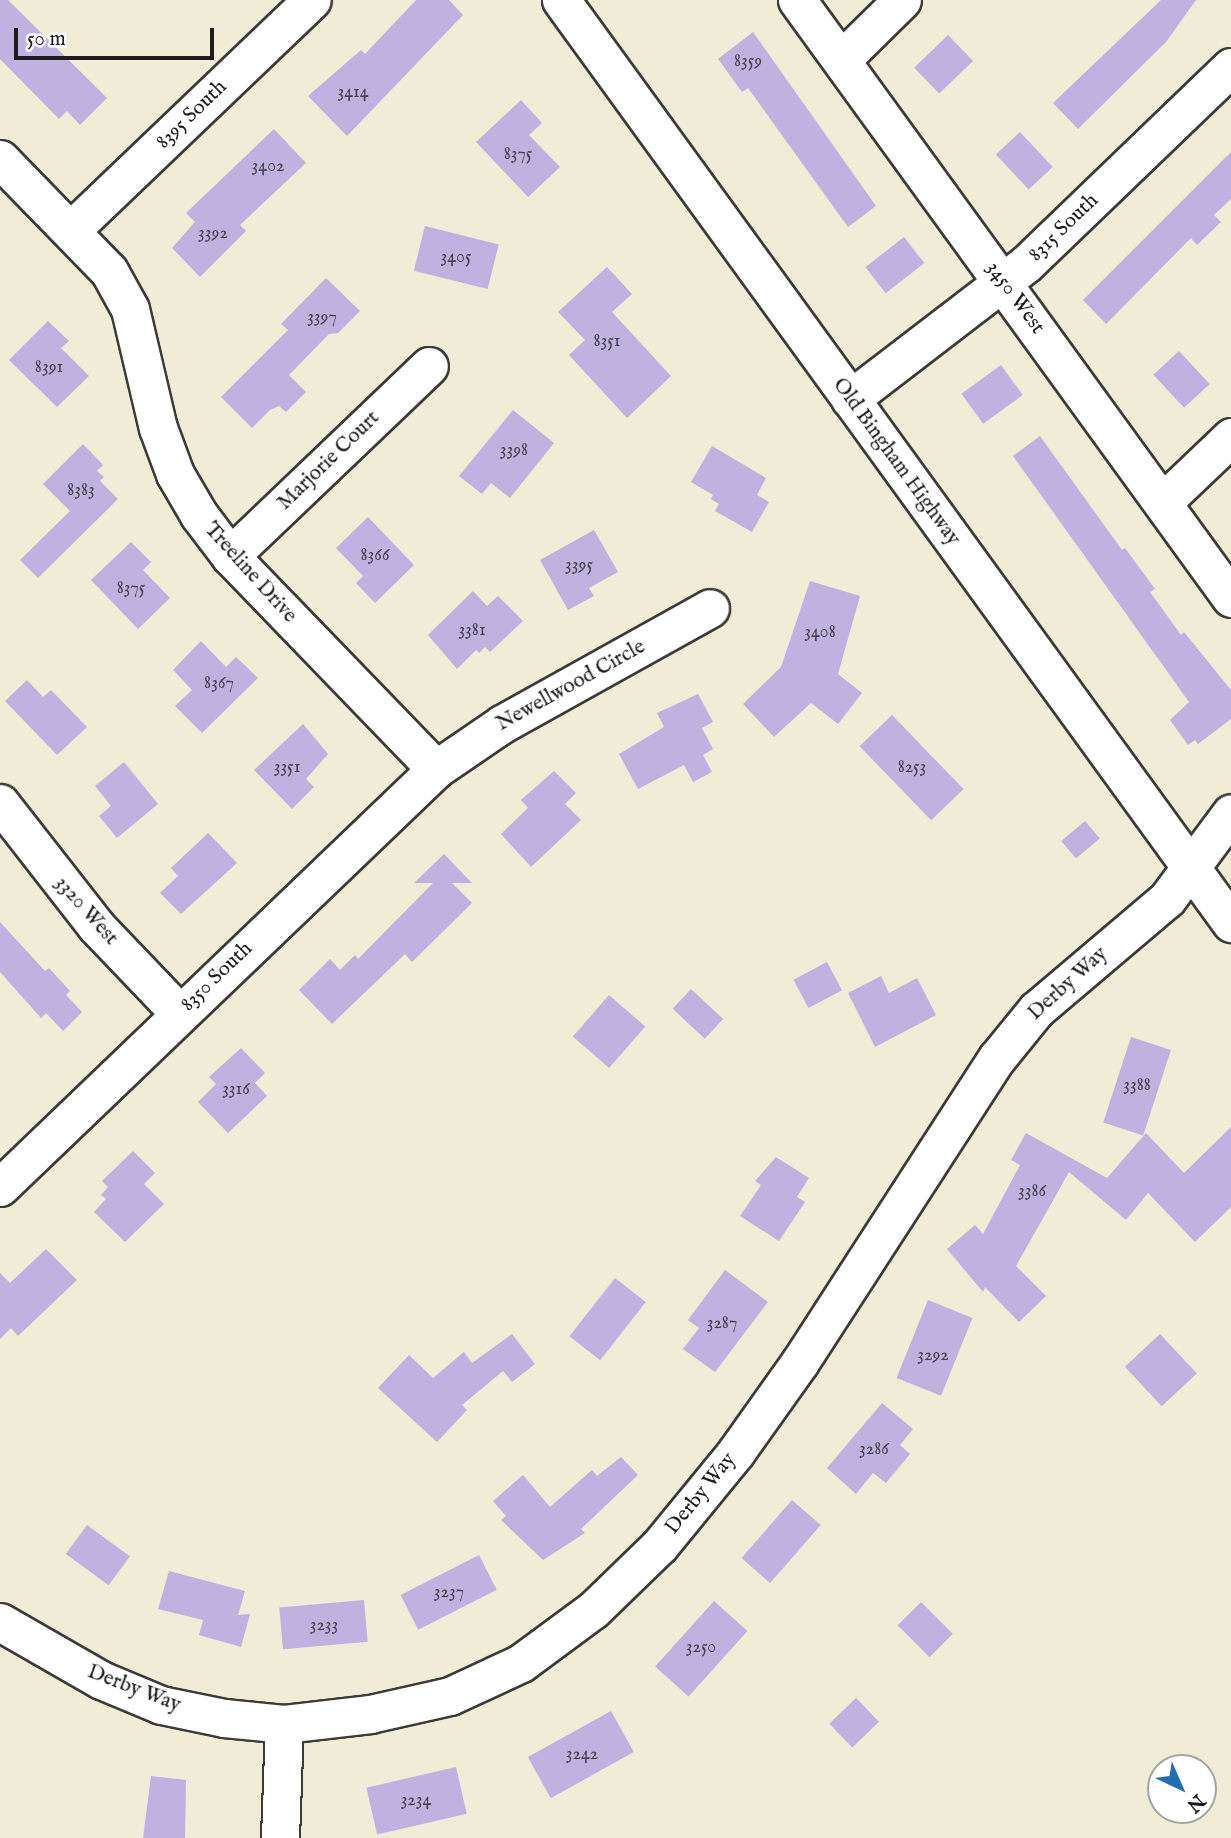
<!DOCTYPE html>
<style>
body{margin:0}
#map{position:relative;width:1231px;height:1838px;overflow:hidden;background:#f0ecd6;font-family:"IM FELL English",serif}
div>[style]{position:absolute}
.building>*{inset:0;background:#bfb2e1;transform-origin:0 0}
.roads{filter:drop-shadow(2px 0 #3c3b38) drop-shadow(-2px 0 #3c3b38) drop-shadow(0 2px #3c3b38) drop-shadow(0 -2px #3c3b38)}
.minor>*{height:37px;margin:-18.5px;padding:0 18.5px;transform-origin:18.5px;border-radius:18.5px;background:#fff}
span{translate:-50% -50%;white-space:nowrap;text-align:center;line-height:1.15;-webkit-text-stroke:5px #fff;paint-order:stroke}
.number-label{font-size:18px;color:#45424d}
.number-label span{-webkit-text-stroke-width:0}
.street-label{font-size:21px;color:#1c1c1c}
.north{position:absolute;left:1147px;top:1754px;width:70px;height:70px;box-sizing:border-box;background:#fff;border:2px solid #a4a4a4;border-radius:50%;rotate:136deg;font-size:19px;font-weight:700;line-height:28px;text-align:center;color:#1c1c1c}
.north::after{content:'';display:block;margin:auto;width:24px;height:32px;background:#1f6fb2;clip-path:polygon(50% 0,100% 100%,50% 72%,0 100%)}
.scale{position:absolute;left:14px;top:28px;width:200px;height:32px;box-sizing:border-box;border:4px solid #1c1c1c;border-top:0;padding-left:9px;font-size:21px;line-height:24px;white-space:nowrap;color:#1c1c1c;-webkit-text-stroke:5px #fff;paint-order:stroke}
</style>
<div id="map">
<div class="building">
<div style="clip-path:polygon(0 0,8px 0,107px 98px,80px 125px,67px 111px,59px 119px,0 59px)"></div>
<div style="clip-path:polygon(416px 0,449px 0,463px 15px,347px 136px,308px 96px,361px 50px,365px 54px)"></div>
<div style="clip-path:polygon(1161px 0,1196px 0,1166px 42px,1078px 129px,1053px 103px)"></div>
<div style="clip-path:polygon(753px 32px,876px 206px,848px 227px,748px 88px,742px 92px,718px 59px)"></div>
<div style="left:948px;top:35px;width:36px;height:47px;rotate:46deg"></div>
<div style="clip-path:polygon(521px 100px,542px 123px,529px 135px,560px 167px,528px 197px,476px 142px)"></div>
<div style="clip-path:polygon(274px 129px,306px 163px,240px 225px,246px 231px,200px 277px,172px 248px,195px 222px,186px 213px)"></div>
<div style="left:1020px;top:132px;width:48px;height:33px;rotate:47deg"></div>
<div style="clip-path:polygon(1231px 152px,1231px 199px,1214px 215px,1221px 222px,1197px 245px,1191px 238px,1106px 324px,1083px 300px)"></div>
<div style="left:425px;top:226px;width:76px;height:46px;rotate:14deg"></div>
<div style="left:904px;top:237px;width:33px;height:49px;rotate:52deg"></div>
<div style="clip-path:polygon(607px 267px,632px 294px,612px 312px,671px 376px,627px 418px,569px 355px,585px 340px,558px 312px)"></div>
<div style="clip-path:polygon(326px 278px,360px 311px,338px 333px,329px 334px,289px 375px,306px 392px,286px 412px,279px 406px,270px 410px,252px 428px,221px 397px,288px 330px,281px 324px)"></div>
<div style="clip-path:polygon(48px 321px,69px 341px,61px 348px,89px 376px,57px 407px,9px 360px)"></div>
<div style="left:1179px;top:351px;width:45px;height:35px;rotate:47deg"></div>
<div style="left:1001px;top:365px;width:37px;height:49px;rotate:54deg"></div>
<div style="clip-path:polygon(513px 410px,554px 443px,510px 498px,491px 483px,482px 494px,459px 476px)"></div>
<div style="clip-path:polygon(1040px 436px,1122px 550px,1125px 548px,1155px 589px,1150px 592px,1181px 635px,1184px 632px,1231px 690px,1231px 719px,1198px 744px,1195px 740px,1188px 745px,1170px 720px,1189px 702px,1013px 456px)"></div>
<div style="clip-path:polygon(83px 444px,103px 465px,97px 471px,104px 477px,100px 481px,118px 499px,38px 578px,20px 560px,70px 511px,43px 484px)"></div>
<div style="clip-path:polygon(712px 446px,766px 478px,757px 495px,769px 502px,752px 532px,715px 511px,719px 504px,711px 499px,713px 495px,691px 482px)"></div>
<div style="clip-path:polygon(368px 517px,414px 565px,375px 603px,356px 583px,363px 576px,336px 548px)"></div>
<div style="clip-path:polygon(594px 530px,618px 572px,589px 588px,594px 596px,568px 610px,540px 560px)"></div>
<div style="clip-path:polygon(131px 542px,151px 562px,143px 570px,170px 598px,138px 629px,91px 580px)"></div>
<div style="clip-path:polygon(810px 581px,860px 596px,838px 674px,862px 693px,838px 724px,811px 703px,774px 737px,743px 704px,781px 667px)"></div>
<div style="clip-path:polygon(473px 591px,487px 606px,498px 596px,523px 621px,490px 652px,485px 647px,479px 653px,476px 650px,457px 669px,428px 635px)"></div>
<div style="clip-path:polygon(201px 641px,226px 667px,236px 657px,258px 678px,202px 733px,175px 706px,192px 690px,173px 670px)"></div>
<div style="clip-path:polygon(27px 680px,43px 697px,51px 690px,87px 727px,57px 755px,5px 701px)"></div>
<div style="clip-path:polygon(698px 694px,713px 722px,702px 728px,713px 749px,703px 755px,712px 772px,693px 782px,684px 765px,638px 789px,619px 754px,664px 727px,657px 713px)"></div>
<div style="left:892px;top:715px;width:103px;height:45px;rotate:46deg"></div>
<div style="clip-path:polygon(303px 724px,328px 754px,306px 779px,314px 787px,292px 809px,254px 770px)"></div>
<div style="clip-path:polygon(124px 762px,158px 804px,117px 838px,99px 816px,111px 806px,95px 786px)"></div>
<div style="clip-path:polygon(554px 771px,576px 793px,565px 804px,581px 820px,531px 867px,501px 834px,528px 808px,521px 800px)"></div>
<div style="left:1085px;top:821px;width:23px;height:31px;rotate:50deg"></div>
<div style="clip-path:polygon(208px 833px,237px 863px,181px 914px,160px 893px,178px 876px,171px 868px)"></div>
<div style="clip-path:polygon(444px 854px,472px 883px,452px 883px,472px 903px,412px 962px,405px 954px,332px 1024px,299px 990px,330px 959px,340px 970px,355px 955px,358px 959px,433px 883px,414px 883px)"></div>
<div style="clip-path:polygon(0 922px,45px 971px,49px 968px,70px 991px,66px 995px,82px 1012px,63px 1031px,46px 1013px,41px 1018px,0 972px)"></div>
<div style="left:827px;top:962px;width:32px;height:38px;rotate:62deg"></div>
<div style="clip-path:polygon(881px 976px,889px 993px,917px 978px,936px 1015px,875px 1047px,848px 993px)"></div>
<div style="left:691px;top:989px;width:44px;height:27px;rotate:43deg"></div>
<div style="left:609px;top:995px;width:48px;height:55px;rotate:41deg"></div>
<div style="left:1131px;top:1037px;width:42px;height:90px;rotate:18deg"></div>
<div style="clip-path:polygon(241px 1048px,265px 1073px,255px 1083px,267px 1096px,228px 1133px,198px 1102px,216px 1084px,209px 1077px)"></div>
<div style="clip-path:polygon(1231px 1127px,1231px 1207px,1195px 1242px,1148px 1193px,1126px 1220px,1069px 1172px,1016px 1266px,1046px 1296px,1019px 1322px,985px 1287px,983px 1292px,947px 1249px,975px 1225px,983px 1234px,1020px 1165px,1011px 1160px,1026px 1133px,1107px 1178px,1146px 1133px,1184px 1173px)"></div>
<div style="clip-path:polygon(133px 1151px,155px 1173px,144px 1184px,164px 1204px,125px 1242px,94px 1212px,106px 1199px,101px 1195px,108px 1187px,102px 1181px)"></div>
<div style="clip-path:polygon(776px 1157px,809px 1178px,797px 1197px,805px 1202px,779px 1241px,740px 1216px,761px 1185px,755px 1181px)"></div>
<div style="clip-path:polygon(46px 1249px,77px 1280px,18px 1336px,11px 1328px,0 1339px,0 1273px,10px 1283px)"></div>
<div style="clip-path:polygon(725px 1270px,768px 1302px,715px 1372px,683px 1349px,699px 1328px,688px 1320px)"></div>
<div style="left:615px;top:1278px;width:39px;height:74px;rotate:38deg"></div>
<div style="left:928px;top:1300px;width:48px;height:84px;rotate:22deg"></div>
<div style="clip-path:polygon(512px 1334px,535px 1364px,512px 1382px,503px 1371px,462px 1405px,467px 1410px,437px 1442px,378px 1388px,409px 1355px,433px 1378px,464px 1352px,472px 1363px)"></div>
<div style="left:1160px;top:1334px;width:54px;height:48px;rotate:47deg"></div>
<div style="clip-path:polygon(882px 1403px,913px 1429px,900px 1445px,910px 1454px,886px 1483px,873px 1473px,856px 1494px,827px 1468px)"></div>
<div style="clip-path:polygon(621px 1457px,638px 1475px,581px 1529px,585px 1533px,543px 1560px,501px 1520px,506px 1516px,493px 1501px,523px 1475px,550px 1507px,592px 1470px,597px 1476px)"></div>
<div style="left:792px;top:1500px;width:38px;height:77px;rotate:41deg"></div>
<div style="left:87px;top:1525px;width:53px;height:36px;rotate:36deg"></div>
<div style="left:479px;top:1555px;width:39px;height:88px;rotate:63deg"></div>
<div style="clip-path:polygon(169px 1571px,245px 1591px,238px 1615px,250px 1614px,241px 1647px,199px 1635px,203px 1620px,158px 1609px)"></div>
<div style="left:364px;top:1600px;width:42px;height:85px;rotate:85deg"></div>
<div style="left:714px;top:1601px;width:45px;height:88px;rotate:42deg"></div>
<div style="left:921px;top:1602px;width:45px;height:33px;rotate:45deg"></div>
<div style="left:856px;top:1698px;width:33px;height:37px;rotate:46deg"></div>
<div style="left:611px;top:1711px;width:47px;height:95px;rotate:61deg"></div>
<div style="left:456px;top:1767px;width:48px;height:92px;rotate:77deg"></div>
<div style="clip-path:polygon(151px 1776px,186px 1780px,185px 1838px,143px 1838px)"></div>
</div>
<div class="roads">
<div class="minor">
<div style="left:561px;top:0;width:1141px;rotate:54.02deg"></div>
<div style="left:797px;top:0;width:739px;rotate:54.03deg"></div>
<div style="left:842px;top:59px;width:84px;rotate:-44.5deg"></div>
<div style="left:0;top:159px;width:156px;rotate:45.8deg"></div>
<div style="left:109px;top:271px;width:43px;rotate:61.1deg"></div>
<div style="left:130px;top:309px;width:122px;rotate:76.8deg"></div>
<div style="left:158px;top:428px;width:49px;rotate:69.7deg"></div>
<div style="left:175px;top:474px;width:48px;rotate:59.7deg"></div>
<div style="left:199px;top:515px;width:51px;rotate:52.9deg"></div>
<div style="left:230px;top:556px;width:296px;rotate:46deg"></div>
<div style="left:71px;top:230px;width:333px;rotate:-43.7deg"></div>
<div style="left:850px;top:399px;width:222px;rotate:-37.5deg"></div>
<div style="left:1026px;top:264px;width:284px;rotate:-43.9deg"></div>
<div style="left:1163px;top:502px;width:94px;rotate:-43.7deg"></div>
<div style="left:230px;top:556px;width:275px;rotate:-43.7deg"></div>
<div style="left:0;top:803px;width:156px;rotate:52deg"></div>
<div style="left:96px;top:926px;width:120px;rotate:46.3deg"></div>
<div style="left:0;top:1187px;width:604px;rotate:-43.79deg"></div>
<div style="left:436px;top:769px;width:80px;rotate:-34.3deg"></div>
<div style="left:502px;top:724px;width:238px;rotate:-29.1deg"></div>
<div style="left:0;top:1622px;width:116px;rotate:29.9deg"></div>
<div style="left:101px;top:1680px;width:65px;rotate:22.6deg"></div>
<div style="left:161px;top:1705px;width:64px;rotate:11.7deg"></div>
<div style="left:224px;top:1718px;width:60px;rotate:5.7deg"></div>
<div style="left:284px;top:1724px;width:87px;rotate:-6.6deg"></div>
<div style="left:370px;top:1714px;width:82px;rotate:-12.7deg"></div>
<div style="left:450px;top:1696px;width:78px;rotate:-24.9deg"></div>
<div style="left:521px;top:1663px;width:89px;rotate:-36.4deg"></div>
<div style="left:593px;top:1610px;width:93px;rotate:-44.1deg"></div>
<div style="left:660px;top:1545px;width:120px;rotate:-50.7deg"></div>
<div style="left:736px;top:1452px;width:110px;rotate:-54.6deg"></div>
<div style="left:800px;top:1362px;width:362px;rotate:-57.1deg"></div>
<div style="left:997px;top:1058px;width:62px;rotate:-50.9deg"></div>
<div style="left:1036px;top:1010px;width:172px;rotate:-40.3deg"></div>
<div style="left:1167px;top:899px;width:107px;rotate:-53.3deg"></div>
<div style="left:280px;top:1838px;width:114px;rotate:-88deg"></div>
</div>
</div>
<div class="number-label">
<span style="left:748px;top:62px">8359</span>
<span style="left:353px;top:93px">3414</span>
<span style="left:518px;top:155px">8375</span>
<span style="left:268px;top:167px">3402</span>
<span style="left:213px;top:234px">3392</span>
<span style="left:456px;top:258px">3405</span>
<span style="left:322px;top:318px">3397</span>
<span style="left:607px;top:342px">8351</span>
<span style="left:49px;top:368px">8391</span>
<span style="left:514px;top:451px">3398</span>
<span style="left:81px;top:491px">8383</span>
<span style="left:375px;top:556px">8366</span>
<span style="left:579px;top:566px">3395</span>
<span style="left:131px;top:589px">8375</span>
<span style="left:472px;top:631px">3381</span>
<span style="left:820px;top:633px">3408</span>
<span style="left:219px;top:684px">8367</span>
<span style="left:287px;top:768px">3351</span>
<span style="left:912px;top:768px">8253</span>
<span style="left:1137px;top:1086px">3388</span>
<span style="left:236px;top:1090px">3316</span>
<span style="left:1032px;top:1192px">3386</span>
<span style="left:722px;top:1324px">3287</span>
<span style="left:933px;top:1356px">3292</span>
<span style="left:874px;top:1450px">3286</span>
<span style="left:449px;top:1593px">3237</span>
<span style="left:324px;top:1626px">3233</span>
<span style="left:701px;top:1648px">3250</span>
<span style="left:582px;top:1755px">3242</span>
<span style="left:416px;top:1801px">3234</span>
</div>
<div class="street-label">
<span style="left:192px;top:115px;rotate:-44deg">8395 South</span>
<span style="left:1064px;top:228px;rotate:-44deg">8315 South</span>
<span style="left:1015px;top:298px;rotate:54deg">3450 West</span>
<span style="left:329px;top:461px;rotate:-44deg">Marjorie Court</span>
<span style="left:896px;top:462px;rotate:54deg">Old Bingham Highway</span>
<span style="left:250px;top:573px;rotate:48deg">Treeline Drive</span>
<span style="left:571px;top:686px;rotate:-29deg">Newellwood Circle</span>
<span style="left:86px;top:911px;rotate:49deg">3320 West</span>
<span style="left:217px;top:977px;rotate:-44deg">8350 South</span>
<span style="left:1068px;top:984px;rotate:-42deg">Derby Way</span>
<span style="left:701px;top:1494px;rotate:-51deg">Derby Way</span>
<span style="left:134px;top:1689px;rotate:21deg">Derby Way</span>
</div>
<div class="north">N</div>
<div class="scale">50 m</div>
</div>
